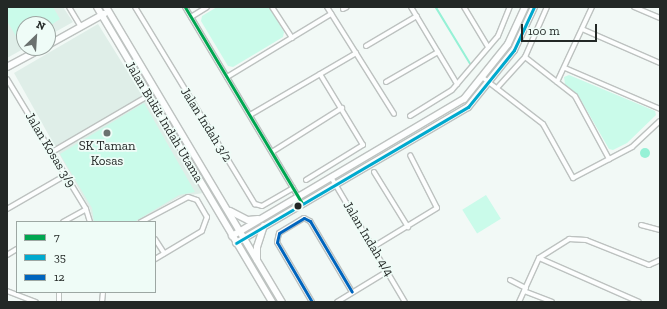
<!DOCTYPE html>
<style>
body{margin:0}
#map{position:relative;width:667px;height:309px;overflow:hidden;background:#f2f9f6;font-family:"Zilla Slab",serif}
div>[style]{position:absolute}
.built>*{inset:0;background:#dfeee8}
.green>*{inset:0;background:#cafbea;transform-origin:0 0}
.water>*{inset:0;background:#96f1d6}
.round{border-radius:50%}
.stream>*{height:1.5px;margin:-0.75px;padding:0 0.75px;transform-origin:0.75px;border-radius:0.75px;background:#96f1d6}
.roads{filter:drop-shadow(1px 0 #bdc2c0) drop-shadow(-1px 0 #bdc2c0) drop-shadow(0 1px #bdc2c0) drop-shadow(0 -1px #bdc2c0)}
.street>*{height:4px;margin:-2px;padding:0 2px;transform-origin:2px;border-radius:2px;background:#fdfefe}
.secondary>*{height:6px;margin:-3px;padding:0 3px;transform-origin:3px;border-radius:3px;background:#fdfefe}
.bus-1>*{height:3px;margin:-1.5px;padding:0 1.5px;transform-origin:1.5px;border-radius:1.5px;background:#00a651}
.bus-2>*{height:3px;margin:-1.5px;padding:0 1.5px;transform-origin:1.5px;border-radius:1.5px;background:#00a9ce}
.bus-3>*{height:3px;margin:-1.5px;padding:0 1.5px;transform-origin:1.5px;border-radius:1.5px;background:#0065bd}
.dots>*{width:11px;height:11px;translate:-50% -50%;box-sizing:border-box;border:2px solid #effcf7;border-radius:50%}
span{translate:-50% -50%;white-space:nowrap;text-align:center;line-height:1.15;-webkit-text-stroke:3.5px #effcf7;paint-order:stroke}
.street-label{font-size:13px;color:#232826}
.poi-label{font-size:13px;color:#232826}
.frame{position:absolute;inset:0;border:8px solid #232826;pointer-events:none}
.legend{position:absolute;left:16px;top:221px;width:140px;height:72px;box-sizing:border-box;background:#effcf7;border:1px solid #9da7a3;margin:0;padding:5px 7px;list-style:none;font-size:12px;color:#232826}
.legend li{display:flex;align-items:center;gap:8px;height:20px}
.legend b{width:20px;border:1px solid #9da7a3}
.north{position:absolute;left:16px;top:16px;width:40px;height:40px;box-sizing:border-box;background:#effcf7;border:1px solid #9da7a3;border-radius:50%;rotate:25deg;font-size:11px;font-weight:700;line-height:16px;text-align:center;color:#232826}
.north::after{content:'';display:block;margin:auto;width:14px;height:18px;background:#6b716f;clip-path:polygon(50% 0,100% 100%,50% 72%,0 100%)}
.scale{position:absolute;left:521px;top:24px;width:76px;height:18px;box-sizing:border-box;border:2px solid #232826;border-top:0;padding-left:5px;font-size:12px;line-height:14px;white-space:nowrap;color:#232826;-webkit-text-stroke:3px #effcf7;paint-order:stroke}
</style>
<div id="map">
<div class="built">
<div style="clip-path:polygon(7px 7px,63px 7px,73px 22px,48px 36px,48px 24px,24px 24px,25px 48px,7px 58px)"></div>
<div style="clip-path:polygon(98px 24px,203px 193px,179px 197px,136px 222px,93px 222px,90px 209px,14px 73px)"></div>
</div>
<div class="green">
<div style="clip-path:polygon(7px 7px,53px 7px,60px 19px,48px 27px,24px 24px,24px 40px,20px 43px,7px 21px)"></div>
<div style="clip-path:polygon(217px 7px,269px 7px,284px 32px,283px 37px,233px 67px,228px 66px,201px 21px,202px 16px)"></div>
<div style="clip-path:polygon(569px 75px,655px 111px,656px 115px,627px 143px,613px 150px,609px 149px,578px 95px,565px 84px,564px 77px)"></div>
<div style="clip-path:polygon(144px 103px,195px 192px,179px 195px,134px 222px,94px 222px,92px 208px,60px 154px)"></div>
<div style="left:486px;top:195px;width:28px;height:28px;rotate:58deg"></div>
</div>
<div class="water">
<div class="round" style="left:640px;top:148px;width:10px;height:10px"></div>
</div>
<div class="stream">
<div style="left:436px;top:7px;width:66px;rotate:58.7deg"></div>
</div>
<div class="roads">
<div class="street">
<div style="left:69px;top:7px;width:23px;rotate:59deg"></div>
<div style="left:135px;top:7px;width:231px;rotate:58.7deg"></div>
<div style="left:255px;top:204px;width:7px;rotate:16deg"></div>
<div style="left:262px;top:206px;width:36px;rotate:-30deg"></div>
<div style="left:185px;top:7px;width:228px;rotate:59.2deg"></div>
<div style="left:272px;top:7px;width:37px;rotate:57deg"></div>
<div style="left:327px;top:7px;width:126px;rotate:57.9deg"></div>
<div style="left:411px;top:7px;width:90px;rotate:59.1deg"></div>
<div style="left:464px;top:7px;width:47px;rotate:59deg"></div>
<div style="left:634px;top:7px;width:28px;rotate:23deg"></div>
<div style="left:343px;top:9px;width:4px;rotate:-27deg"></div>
<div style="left:191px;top:17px;width:19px;rotate:-32deg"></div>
<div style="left:582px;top:29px;width:85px;rotate:23.6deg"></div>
<div style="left:366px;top:46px;width:59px;rotate:-30.5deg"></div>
<div style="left:525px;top:57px;width:63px;rotate:38deg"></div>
<div style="left:575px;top:96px;width:72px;rotate:61.6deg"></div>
<div style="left:565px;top:68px;width:103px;rotate:23.3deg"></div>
<div style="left:227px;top:77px;width:122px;rotate:-31.2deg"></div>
<div style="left:482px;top:77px;width:77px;rotate:37.6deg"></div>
<div style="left:543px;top:124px;width:62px;rotate:60.9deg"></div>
<div style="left:573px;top:178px;width:67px;rotate:-27.7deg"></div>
<div style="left:632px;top:147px;width:38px;rotate:-43deg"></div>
<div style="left:7px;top:79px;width:152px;rotate:58.7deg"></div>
<div style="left:86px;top:209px;width:14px;rotate:73deg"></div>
<div style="left:386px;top:82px;width:60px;rotate:-30deg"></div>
<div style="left:557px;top:82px;width:83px;rotate:-65deg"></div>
<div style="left:497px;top:88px;width:42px;rotate:-47.9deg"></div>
<div style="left:525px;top:57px;width:55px;rotate:-66.3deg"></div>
<div style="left:250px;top:115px;width:123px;rotate:-30.3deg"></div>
<div style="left:410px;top:116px;width:49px;rotate:-31.8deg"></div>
<div style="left:452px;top:90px;width:71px;rotate:-49.6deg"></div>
<div style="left:498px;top:36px;width:31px;rotate:-68deg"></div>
<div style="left:52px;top:152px;width:111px;rotate:-30.3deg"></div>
<div style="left:272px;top:152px;width:83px;rotate:-32.2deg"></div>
<div style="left:374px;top:172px;width:65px;rotate:58.3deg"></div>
<div style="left:331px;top:177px;width:145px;rotate:59.4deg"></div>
<div style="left:306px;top:180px;width:67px;rotate:-31.6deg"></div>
<div style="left:363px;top:145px;width:83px;rotate:-121.2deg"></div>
<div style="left:7px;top:209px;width:68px;rotate:-30deg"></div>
<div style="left:63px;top:222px;width:26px;rotate:-29deg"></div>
<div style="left:141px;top:222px;width:53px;rotate:-28deg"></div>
<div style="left:188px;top:197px;width:9px;rotate:18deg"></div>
<div style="left:197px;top:200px;width:20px;rotate:60deg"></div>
<div style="left:207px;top:217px;width:15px;rotate:110deg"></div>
<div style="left:202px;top:231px;width:55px;rotate:149.2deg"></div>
<div style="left:641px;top:225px;width:20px;rotate:15deg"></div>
<div style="left:155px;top:239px;width:17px;rotate:57deg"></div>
<div style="left:373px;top:247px;width:75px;rotate:-31.4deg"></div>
<div style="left:437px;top:208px;width:59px;rotate:-117deg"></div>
<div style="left:7px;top:255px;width:12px;rotate:-31deg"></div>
<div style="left:539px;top:258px;width:109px;rotate:23.7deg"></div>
<div style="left:510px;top:280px;width:18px;rotate:27deg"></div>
<div style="left:7px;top:291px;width:31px;rotate:21deg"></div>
<div style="left:524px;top:291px;width:30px;rotate:21deg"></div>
<div style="left:59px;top:302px;width:10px;rotate:-90deg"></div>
<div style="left:102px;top:302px;width:10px;rotate:-84deg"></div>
<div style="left:312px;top:302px;width:69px;rotate:-120.3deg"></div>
<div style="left:277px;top:242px;width:9px;rotate:-77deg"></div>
<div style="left:279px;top:233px;width:29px;rotate:-31deg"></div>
<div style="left:304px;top:218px;width:7px;rotate:27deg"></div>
<div style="left:310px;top:221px;width:82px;rotate:59.4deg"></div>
<div style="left:337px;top:302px;width:60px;rotate:-31.3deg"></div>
<div style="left:519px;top:302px;width:48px;rotate:-65.6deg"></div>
<div style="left:539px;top:258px;width:36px;rotate:-32deg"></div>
<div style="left:569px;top:239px;width:17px;rotate:3deg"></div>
<div style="left:586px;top:240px;width:68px;rotate:21.6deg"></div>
<div style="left:649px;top:265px;width:12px;rotate:-24deg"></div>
</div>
<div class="secondary">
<div style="left:97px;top:7px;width:343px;rotate:59.3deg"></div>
<div style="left:106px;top:7px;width:344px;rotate:59.2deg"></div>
<div style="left:48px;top:45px;width:64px;rotate:-29deg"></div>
<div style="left:7px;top:67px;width:40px;rotate:-28deg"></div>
<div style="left:230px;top:211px;width:20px;rotate:27deg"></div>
<div style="left:248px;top:220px;width:10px;rotate:-6deg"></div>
<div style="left:232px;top:236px;width:269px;rotate:-30.6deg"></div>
<div style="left:464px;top:99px;width:70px;rotate:-51.3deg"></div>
<div style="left:508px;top:44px;width:41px;rotate:-65.3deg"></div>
<div style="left:236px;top:243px;width:269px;rotate:-30.4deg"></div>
<div style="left:468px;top:107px;width:73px;rotate:-51.1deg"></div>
<div style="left:514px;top:50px;width:47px;rotate:-65.1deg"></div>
<div style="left:257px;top:260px;width:13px;rotate:-90deg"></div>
<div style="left:257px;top:247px;width:22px;rotate:-72deg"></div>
</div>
</div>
<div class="bus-1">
<div style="left:185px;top:7px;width:228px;rotate:59.2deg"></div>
</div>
<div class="bus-2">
<div style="left:236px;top:243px;width:269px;rotate:-30.4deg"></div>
<div style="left:468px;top:107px;width:73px;rotate:-51.1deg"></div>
<div style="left:514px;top:50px;width:47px;rotate:-65.1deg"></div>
</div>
<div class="bus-3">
<div style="left:312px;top:302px;width:69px;rotate:-120.3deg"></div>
<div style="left:277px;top:242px;width:9px;rotate:-77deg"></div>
<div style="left:279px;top:233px;width:29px;rotate:-31deg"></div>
<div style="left:304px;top:218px;width:7px;rotate:27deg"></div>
<div style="left:310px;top:221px;width:82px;rotate:59.4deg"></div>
</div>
<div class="dots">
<div style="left:107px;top:133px;background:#6b716f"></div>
<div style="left:298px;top:206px;background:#232826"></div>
</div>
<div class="street-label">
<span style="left:164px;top:122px;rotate:59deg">Jalan Bukit Indah Utama</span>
<span style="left:206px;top:125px;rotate:58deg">Jalan Indah 3/2</span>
<span style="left:50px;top:150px;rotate:59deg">Jalan Kosas 3/9</span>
<span style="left:368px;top:239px;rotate:59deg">Jalan Indah 4/4</span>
</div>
<div class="poi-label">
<span style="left:107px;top:154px">SK Taman<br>Kosas</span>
</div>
<div class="frame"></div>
<ul class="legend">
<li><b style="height:5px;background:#00a651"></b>7</li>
<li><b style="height:5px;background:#00a9ce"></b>35</li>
<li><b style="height:5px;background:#0065bd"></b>12</li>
</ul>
<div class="north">N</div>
<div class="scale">100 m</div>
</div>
